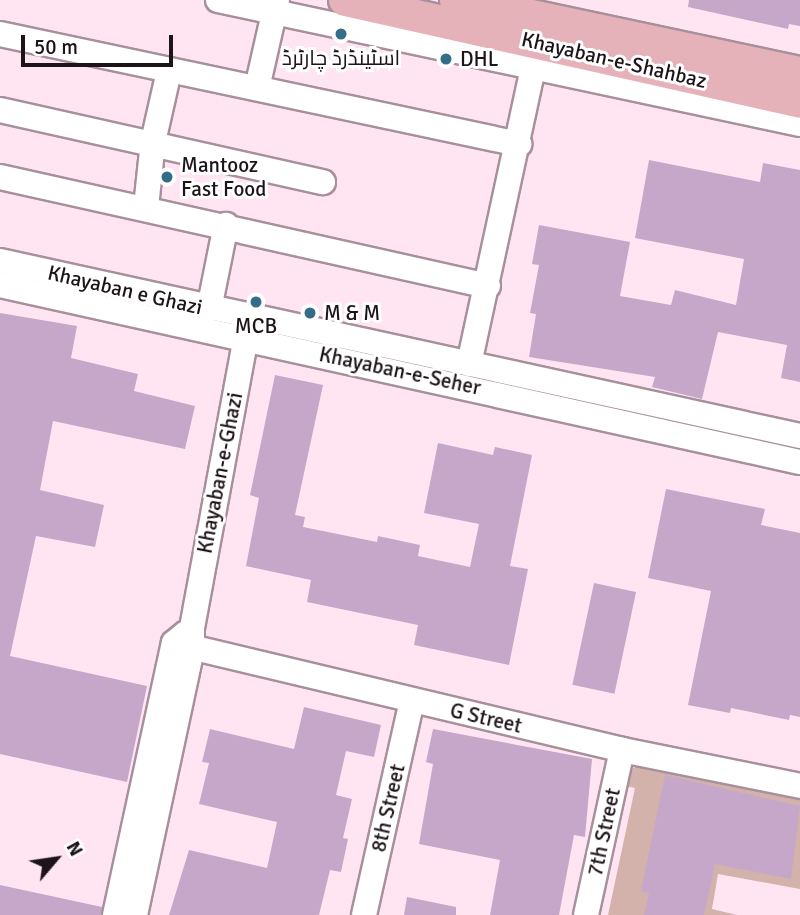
<!DOCTYPE html>
<meta charset="utf-8">
<style>
body{margin:0}
#map{position:relative;width:800px;height:915px;overflow:hidden;background:#ffe5f1;font-family:Signika,Cairo,sans-serif}
div>[style]{position:absolute}
.green>*{inset:0;background:#d3b2ab}
.building>*{inset:0;background:#c6a7c9;transform-origin:0 0}
.roads{filter:drop-shadow(2px 0 #a7909b) drop-shadow(-2px 0 #a7909b) drop-shadow(0 2px #a7909b) drop-shadow(0 -2px #a7909b)}
.minor>*{height:24px;margin:-12px;padding:0 12px;transform-origin:12px;border-radius:12px;background:#fff}
.major>*{height:32px;margin:-16px;padding:0 16px;transform-origin:16px;border-radius:16px;background:#e6b2ba}
.dots>*{width:19px;height:19px;translate:-50% -50%;box-sizing:border-box;border:4px solid #fff;border-radius:50%}
span{translate:-50% -50%;white-space:nowrap;text-align:center;line-height:1.15;-webkit-text-stroke:6px #fff;paint-order:stroke}
.poi-label{font-size:21px;color:#1d1419}
.left{translate:0 -50%;text-align:left}
.street-label{font-size:21px;color:#1d1419}
.north{position:absolute;left:21px;top:824px;width:70px;height:70px;-webkit-text-stroke:5px #fff;paint-order:stroke;rotate:61deg;font-size:19px;font-weight:700;line-height:28px;text-align:center;color:#1d1419}
.north::after{content:'';display:block;margin:auto;width:24px;height:32px;background:#1d1419;clip-path:polygon(50% 0,100% 100%,50% 72%,0 100%)}
.scale{position:absolute;left:21px;top:35px;width:152px;height:32px;box-sizing:border-box;border:4px solid #1d1419;border-top:0;padding-left:9px;font-size:21px;line-height:24px;white-space:nowrap;color:#1d1419;-webkit-text-stroke:5px #fff;paint-order:stroke}
</style>
<div id="map">
<div class="green">
<div style="clip-path:polygon(649px 762px,800px 794px,800px 889px,718px 874px,712px 909px,737px 915px,608px 915px,635px 788px,626px 786px,633px 768px)"></div>
</div>
<div class="building">
<div style="clip-path:polygon(689px 0,800px 0,800px 26px,789px 24px,788px 29px,688px 7px)"></div>
<div style="clip-path:polygon(649px 160px,760px 182px,763px 163px,800px 170px,800px 382px,781px 378px,787px 345px,718px 332px,702px 399px,652px 387px,655px 377px,529px 357px,536px 314px,530px 313px,539px 265px,532px 264px,539px 225px,630px 242px,620px 296px,671px 305px,675px 290px,736px 305px,744px 259px,635px 238px)"></div>
<div style="clip-path:polygon(0 313px,77px 326px,71px 358px,138px 374px,134px 391px,195px 406px,185px 449px,53px 421px,40px 490px,104px 505px,95px 547px,36px 536px,10px 656px,147px 686px,127px 782px,0 754px)"></div>
<div style="clip-path:polygon(275px 375px,323px 385px,295px 515px,305px 517px,303px 527px,377px 542px,378px 536px,420px 545px,418px 556px,470px 567px,479px 524px,424px 513px,438px 443px,493px 455px,495px 447px,532px 455px,510px 566px,528px 569px,509px 665px,414px 645px,418px 625px,307px 602px,311px 580px,246px 566px,259px 498px,250px 495px)"></div>
<div style="clip-path:polygon(666px 489px,765px 509px,761px 525px,800px 533px,800px 717px,790px 715px,789px 720px,731px 708px,730px 713px,688px 705px,711px 591px,648px 578px)"></div>
<div style="left:594px;top:583px;width:43px;height:104px;rotate:12deg"></div>
<div style="clip-path:polygon(304px 707px,381px 725px,374px 757px,346px 751px,336px 795px,352px 799px,343px 838px,348px 839px,341px 872px,330px 870px,319px 915px,169px 915px,189px 850px,267px 868px,277px 822px,199px 804px,209px 763px,202px 762px,210px 729px,294px 749px)"></div>
<div style="clip-path:polygon(433px 729px,592px 759px,585px 837px,574px 835px,559px 915px,490px 915px,500px 860px,419px 844px,433px 764px,426px 762px)"></div>
<div style="clip-path:polygon(665px 775px,800px 806px,791px 879px,715px 864px,704px 915px,644px 915px,649px 893px,641px 891px)"></div>
<div style="clip-path:polygon(0 885px,102px 907px,101px 915px,0 915px)"></div>
<div style="clip-path:polygon(407px 897px,456px 907px,456px 915px,404px 915px)"></div>
</div>
<div class="roads">
<div class="minor">
<div style="left:218px;top:0;width:595px;rotate:12.03deg"></div>
<div style="left:0;top:34px;width:531px;rotate:11.97deg"></div>
<div style="left:257px;top:88px;width:90px;rotate:-77.2deg"></div>
<div style="left:0;top:110px;width:331px;rotate:12.6deg"></div>
<div style="left:0;top:177px;width:500px;rotate:12.59deg"></div>
<div style="left:146px;top:207px;width:65px;rotate:-83.9deg"></div>
<div style="left:153px;top:142px;width:73px;rotate:-77.3deg"></div>
<div style="left:0;top:261px;width:819px;rotate:12.34deg"></div>
<div style="left:0;top:285px;width:819px;rotate:12.48deg"></div>
<div style="left:209px;top:309px;width:86px;rotate:-78.6deg"></div>
<div style="left:469px;top:364px;width:321px;rotate:-77.8deg"></div>
<div style="left:174px;top:643px;width:461px;rotate:13.4deg"></div>
<div style="left:622px;top:750px;width:182px;rotate:11.4deg"></div>
<div style="left:115px;top:915px;width:278px;rotate:-77.8deg"></div>
<div style="left:174px;top:643px;width:16px;rotate:-40deg"></div>
<div style="left:135px;top:915px;width:273px;rotate:-77.9deg"></div>
<div style="left:192px;top:648px;width:20px;rotate:-90deg"></div>
<div style="left:192px;top:628px;width:308px;rotate:-79.5deg"></div>
<div style="left:364px;top:915px;width:219px;rotate:-77.4deg"></div>
<div style="left:586px;top:915px;width:169px;rotate:-77.7deg"></div>
</div>
<div class="major">
<div style="left:345px;top:0;width:466px;rotate:12.6deg"></div>
<div style="left:456px;top:0;width:352px;rotate:12deg"></div>
</div>
</div>
<div class="dots">
<div style="left:341px;top:34px;background:#356d88"></div>
<div style="left:446px;top:59px;background:#356d88"></div>
<div style="left:167px;top:177px;background:#356d88"></div>
<div style="left:256px;top:302px;background:#356d88"></div>
<div style="left:310px;top:313px;background:#356d88"></div>
</div>
<div class="poi-label">
<span style="left:341px;top:58px">اسٹینڈرڈ چارٹرڈ</span>
<span class="left" style="left:460px;top:59px">DHL</span>
<span class="left" style="left:181px;top:177px">Mantooz<br>Fast Food</span>
<span class="left" style="left:324px;top:313px">M &amp; M</span>
<span style="left:256px;top:326px">MCB</span>
</div>
<div class="street-label">
<span style="left:614px;top:60px;rotate:13deg">Khayaban-e-Shahbaz</span>
<span style="left:125px;top:290px;rotate:13deg">Khayaban e Ghazi</span>
<span style="left:400px;top:371px;rotate:12deg">Khayaban-e-Seher</span>
<span style="left:220px;top:473px;rotate:-79deg">Khayaban-e-Ghazi</span>
<span style="left:486px;top:718px;rotate:13deg">G Street</span>
<span style="left:388px;top:808px;rotate:-77deg">8th Street</span>
<span style="left:604px;top:832px;rotate:-78deg">7th Street</span>
</div>
<div class="north">N</div>
<div class="scale">50 m</div>
</div>
